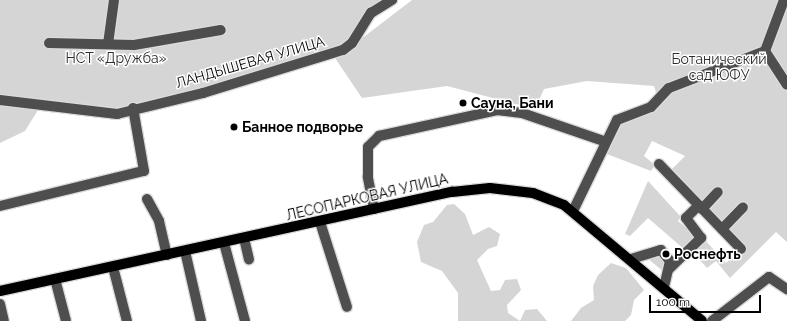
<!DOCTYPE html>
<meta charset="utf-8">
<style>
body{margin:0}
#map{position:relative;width:787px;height:321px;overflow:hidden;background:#fff;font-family:Raleway,sans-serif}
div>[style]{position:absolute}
.green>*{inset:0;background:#d5d5d5}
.roads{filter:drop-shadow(1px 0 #dbdbdb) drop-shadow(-1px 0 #dbdbdb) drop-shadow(0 1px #dbdbdb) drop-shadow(0 -1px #dbdbdb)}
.minor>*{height:10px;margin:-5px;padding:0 5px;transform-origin:5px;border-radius:5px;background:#4e4e4e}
.major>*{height:10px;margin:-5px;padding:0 5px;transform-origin:5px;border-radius:5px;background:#000}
.dots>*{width:11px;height:11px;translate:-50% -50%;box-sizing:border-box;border:2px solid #fff;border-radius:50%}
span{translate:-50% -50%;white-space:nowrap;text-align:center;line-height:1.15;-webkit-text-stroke:3px #fff;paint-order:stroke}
.park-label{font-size:14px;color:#2c2c2c}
.street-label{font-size:14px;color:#000}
.poi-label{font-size:14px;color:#000;font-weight:700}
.left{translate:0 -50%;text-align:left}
.scale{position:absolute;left:649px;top:295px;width:112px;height:18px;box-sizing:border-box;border:2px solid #000;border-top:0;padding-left:5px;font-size:12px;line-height:14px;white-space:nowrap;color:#000;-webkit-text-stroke:3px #fff;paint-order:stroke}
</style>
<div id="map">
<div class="green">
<div style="clip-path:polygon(0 0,396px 0,368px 16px,344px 52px,412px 0,787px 0,787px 242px,776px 232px,730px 278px,716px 261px,707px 268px,697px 257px,701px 253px,696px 247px,704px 239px,726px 263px,744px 248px,671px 170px,685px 156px,652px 141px,644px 156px,655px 165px,651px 171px,607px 154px,606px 145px,618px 122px,659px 102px,654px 86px,587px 81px,544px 89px,535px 109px,447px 86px,362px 98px,335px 58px,339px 56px,127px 115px,38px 110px,25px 131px,0 143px)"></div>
<div style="clip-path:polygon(648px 181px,681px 217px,678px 221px,696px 236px,685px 250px,648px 218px,630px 236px,625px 234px)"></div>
<div style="clip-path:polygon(454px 204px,465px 214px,473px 235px,489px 227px,500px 234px,497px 246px,488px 249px,477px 260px,491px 291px,500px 290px,505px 280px,517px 279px,521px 290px,507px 305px,508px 313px,520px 321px,525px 310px,537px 309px,547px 321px,458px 321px,458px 293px,442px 271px,421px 262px,417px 242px,424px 225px,433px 222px,447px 205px)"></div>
<div style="clip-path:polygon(656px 255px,664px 262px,664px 272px,647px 258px)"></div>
<div style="clip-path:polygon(611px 263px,626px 268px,644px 290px,634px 300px,631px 315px,625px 321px,571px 321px,581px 308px,594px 300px,593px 286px,598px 275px)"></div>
</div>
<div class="roads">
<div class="minor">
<div style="left:784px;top:0;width:54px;rotate:110.4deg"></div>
<div style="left:765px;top:51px;width:40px;rotate:57.1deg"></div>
<div style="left:49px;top:43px;width:85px;rotate:1.3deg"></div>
<div style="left:134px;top:45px;width:88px;rotate:-9.8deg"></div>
<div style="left:108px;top:44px;width:44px;rotate:-82.2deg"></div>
<div style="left:0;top:100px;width:118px;rotate:6.8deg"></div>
<div style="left:117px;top:114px;width:89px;rotate:-13.7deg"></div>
<div style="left:203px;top:93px;width:146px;rotate:-17.1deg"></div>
<div style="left:343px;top:50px;width:11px;rotate:-38deg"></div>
<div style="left:352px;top:43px;width:36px;rotate:-58deg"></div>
<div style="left:371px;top:13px;width:25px;rotate:-32deg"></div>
<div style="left:659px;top:164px;width:118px;rotate:46deg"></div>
<div style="left:147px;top:199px;width:25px;rotate:61deg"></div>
<div style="left:159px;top:221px;width:35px;rotate:77deg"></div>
<div style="left:0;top:206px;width:148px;rotate:-13.7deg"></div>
<div style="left:144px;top:171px;width:64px;rotate:-99.9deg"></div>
<div style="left:374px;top:209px;width:33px;rotate:-101deg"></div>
<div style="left:368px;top:177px;width:30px;rotate:-90deg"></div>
<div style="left:368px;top:147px;width:16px;rotate:-45deg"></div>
<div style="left:379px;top:136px;width:121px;rotate:-12.4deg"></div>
<div style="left:497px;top:110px;width:25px;rotate:7deg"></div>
<div style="left:522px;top:113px;width:87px;rotate:18.9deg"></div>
<div style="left:702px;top:209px;width:23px;rotate:-47deg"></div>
<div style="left:573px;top:211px;width:101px;rotate:-64.2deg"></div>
<div style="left:617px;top:120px;width:36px;rotate:-21deg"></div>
<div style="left:651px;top:107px;width:26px;rotate:-47deg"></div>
<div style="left:669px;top:88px;width:103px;rotate:-21.1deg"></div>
<div style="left:320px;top:222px;width:89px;rotate:72.4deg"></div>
<div style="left:722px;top:229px;width:30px;rotate:-46deg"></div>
<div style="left:244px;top:238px;width:22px;rotate:77deg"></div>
<div style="left:224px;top:243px;width:81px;rotate:74.9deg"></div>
<div style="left:185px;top:251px;width:72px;rotate:77.1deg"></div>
<div style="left:631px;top:259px;width:31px;rotate:-17deg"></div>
<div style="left:661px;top:250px;width:14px;rotate:51deg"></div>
<div style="left:670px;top:261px;width:27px;rotate:103deg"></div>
<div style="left:113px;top:267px;width:56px;rotate:75.5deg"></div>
<div style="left:669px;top:269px;width:45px;rotate:-44.1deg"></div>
<div style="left:701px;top:238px;width:25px;rotate:-127deg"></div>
<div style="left:686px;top:218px;width:18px;rotate:-45deg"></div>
<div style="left:55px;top:279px;width:43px;rotate:75.3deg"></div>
<div style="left:0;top:304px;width:17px;rotate:77deg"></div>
<div style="left:712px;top:321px;width:72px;rotate:-37.7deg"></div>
<div style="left:769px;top:277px;width:22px;rotate:34deg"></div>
</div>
<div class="major">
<div style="left:0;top:291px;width:463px;rotate:-12.4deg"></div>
<div style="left:452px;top:192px;width:38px;rotate:-6deg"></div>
<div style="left:490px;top:188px;width:43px;rotate:6.6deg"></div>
<div style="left:533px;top:193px;width:33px;rotate:21deg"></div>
<div style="left:564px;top:205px;width:180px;rotate:40deg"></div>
</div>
</div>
<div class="dots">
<div style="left:463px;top:103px;background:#000"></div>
<div style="left:234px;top:127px;background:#000"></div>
<div style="left:666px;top:254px;background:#000"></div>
</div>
<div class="park-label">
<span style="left:116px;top:58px">НСТ «Дружба»</span>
<span style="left:719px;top:67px">Ботанический<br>сад ЮФУ</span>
</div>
<div class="street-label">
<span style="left:250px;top:62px;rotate:-16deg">ЛАНДЫШЕВАЯ УЛИЦА</span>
<span style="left:367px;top:197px;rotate:-13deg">ЛЕСОПАРКОВАЯ УЛИЦА</span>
</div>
<div class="poi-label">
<span class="left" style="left:471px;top:103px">Сауна, Бани</span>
<span class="left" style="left:242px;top:127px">Банное подворье</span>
<span class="left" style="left:674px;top:254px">Роснефть</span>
</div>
<div class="scale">100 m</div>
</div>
